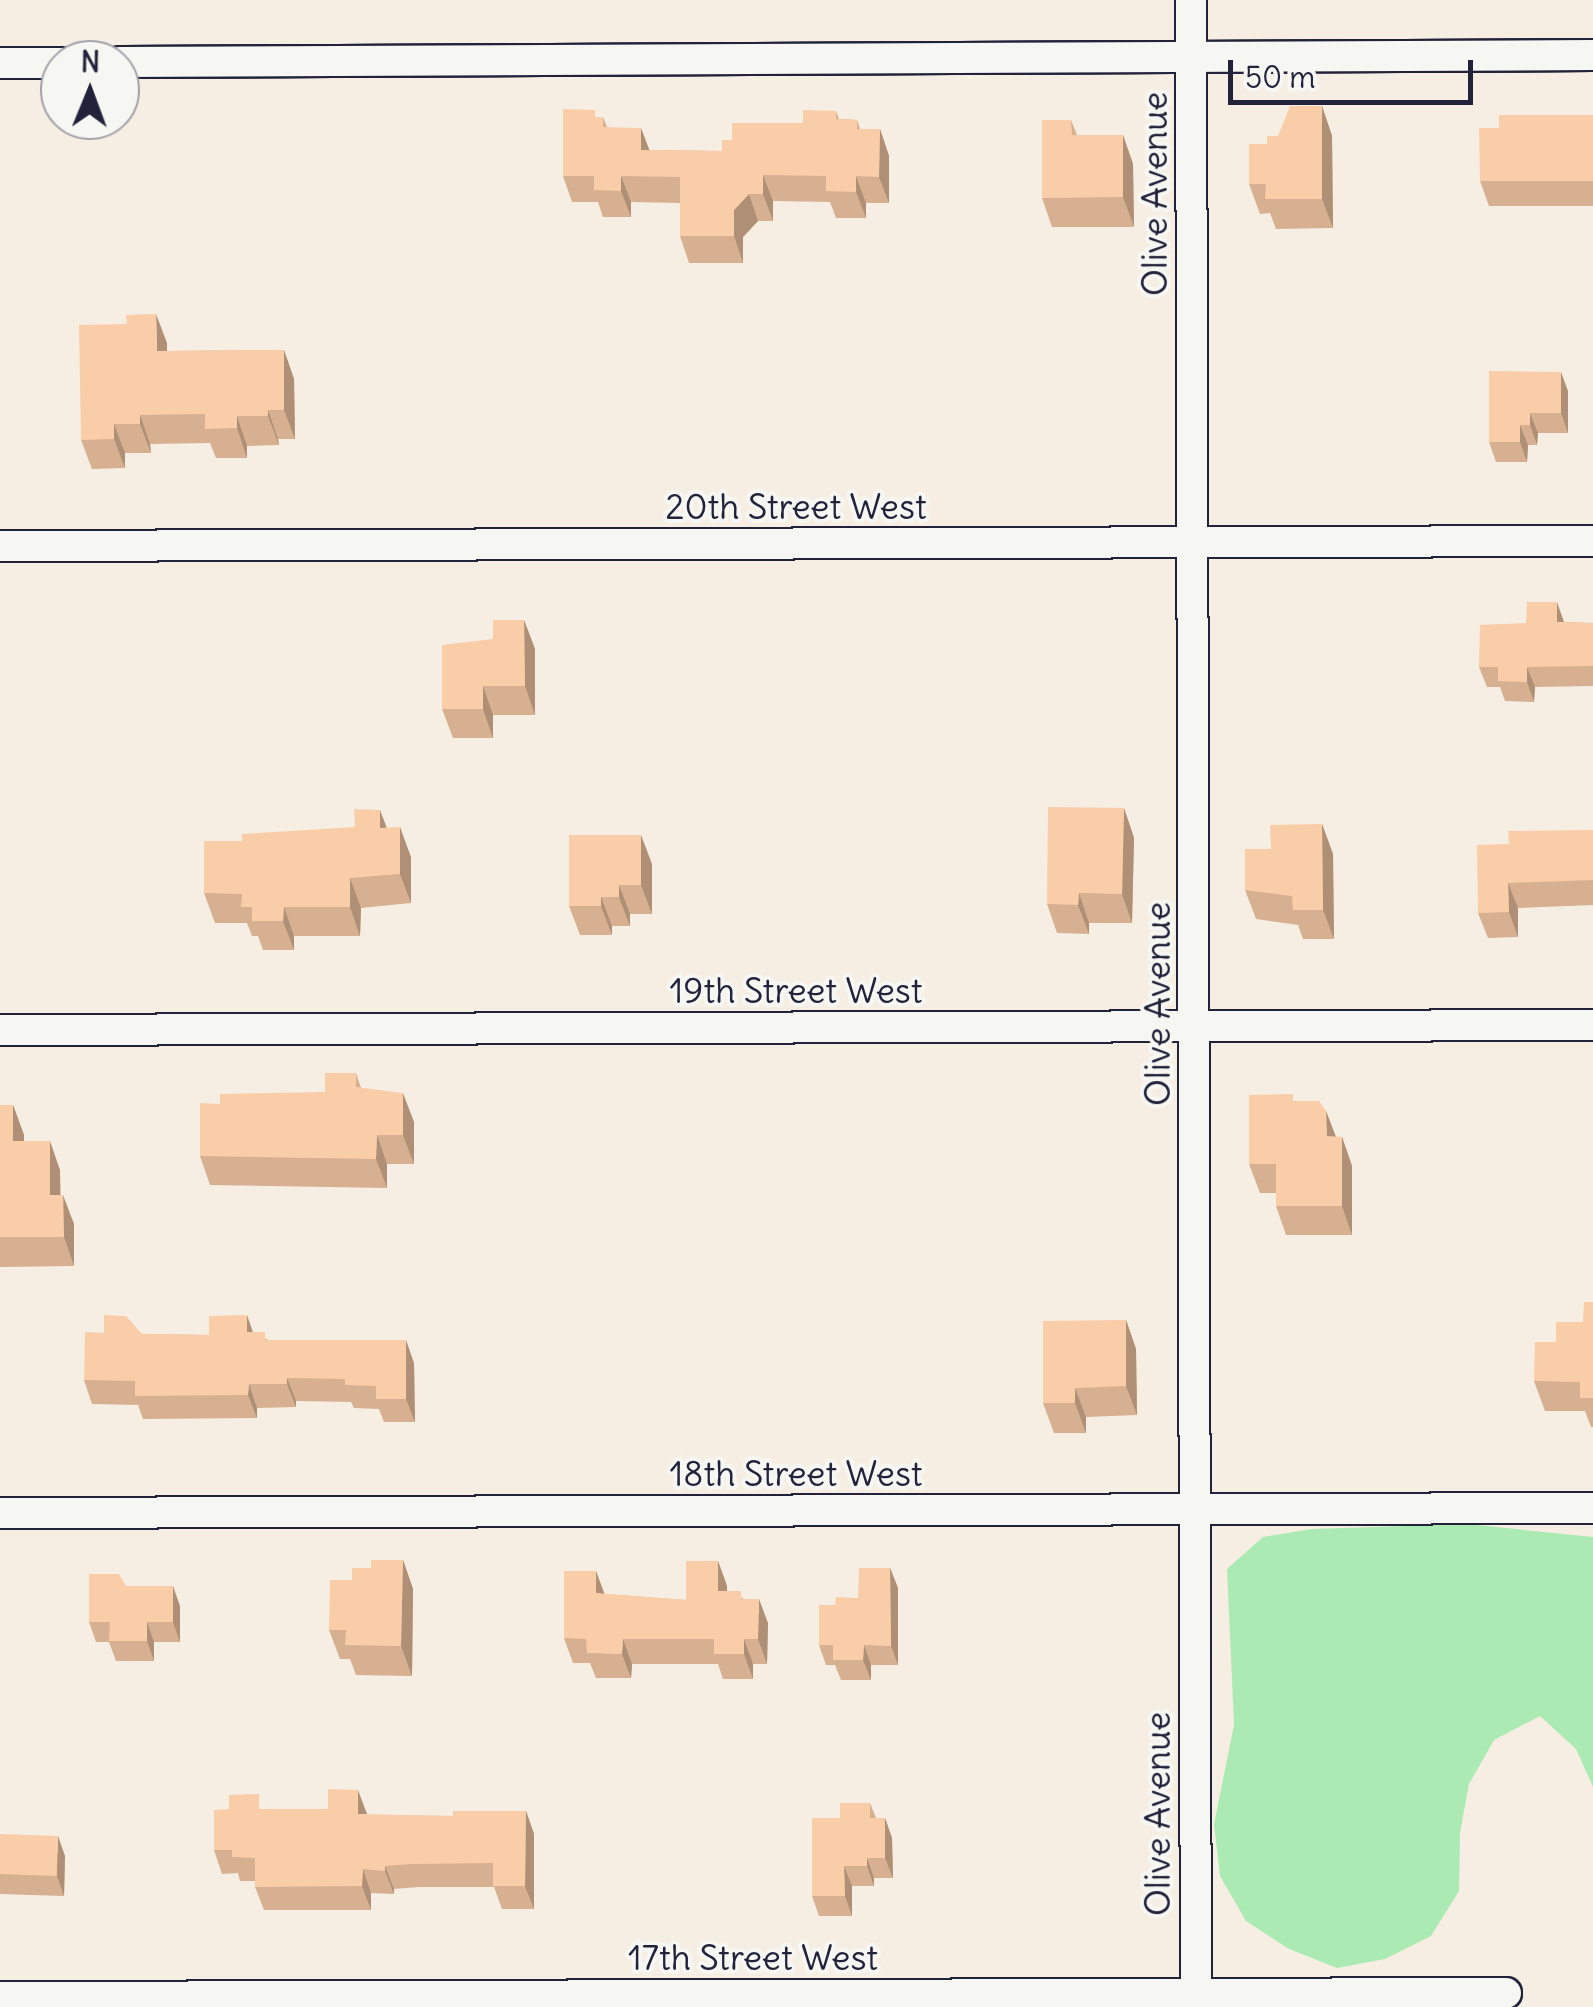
<!DOCTYPE html>
<style>
body{margin:0}
#map{position:relative;width:1593px;height:2007px;overflow:hidden;background:#f7eee3;font-family:Delius,sans-serif}
div>[style]{position:absolute}
.green>*{inset:0;background:#abebb3}
.roads{filter:drop-shadow(2px 0 #22223b) drop-shadow(-2px 0 #22223b) drop-shadow(0 2px #22223b) drop-shadow(0 -2px #22223b)}
.street>*{height:30px;margin:-15px;padding:0 15px;transform-origin:15px;border-radius:15px;background:#f6f6f2}
.wall>*{inset:0;background:#d7b091}
.shaded-wall>*{inset:0;background:#af9076}
.building>*{inset:0;background:#facda9;transform-origin:0 0}
span{translate:-50% -50%;white-space:nowrap;text-align:center;line-height:1.15;-webkit-text-stroke:8px #f6f6f2;paint-order:stroke}
.street-label{font-size:35px;color:#22223b}
.north{position:absolute;left:40px;top:40px;width:100px;height:100px;box-sizing:border-box;background:#f6f6f2;border:2px solid #a1a1a9;border-radius:50%;rotate:1deg;font-size:28px;font-weight:700;line-height:40px;text-align:center;color:#22223b}
.north::after{content:'';display:block;margin:auto;width:35px;height:45px;background:#22223b;clip-path:polygon(50% 0,100% 100%,50% 72%,0 100%)}
.scale{position:absolute;left:1228px;top:60px;width:245px;height:45px;box-sizing:border-box;border:5px solid #22223b;border-top:0;padding-left:12px;font-size:30px;line-height:35px;white-space:nowrap;color:#22223b;-webkit-text-stroke:8px #f6f6f2;paint-order:stroke}
</style>
<div id="map">
<div class="green">
<div style="clip-path:polygon(1467px 1524px,1593px 1537px,1593px 1787px,1576px 1749px,1540px 1716px,1494px 1740px,1469px 1784px,1460px 1833px,1459px 1891px,1431px 1936px,1385px 1959px,1337px 1968px,1289px 1949px,1246px 1921px,1220px 1876px,1214px 1824px,1234px 1725px,1227px 1569px,1263px 1537px,1312px 1529px)"></div>
</div>
<div class="roads">
<div class="street">
<div style="left:1191px;top:0;width:2007px;rotate:89.86deg"></div>
<div style="left:120px;top:62px;width:1473px;rotate:-0.27deg"></div>
<div style="left:0;top:63px;width:60px"></div>
<div style="left:0;top:546px;width:1593px;rotate:-0.18deg"></div>
<div style="left:0;top:1030px;width:1593px;rotate:-0.18deg"></div>
<div style="left:0;top:1513px;width:1593px;rotate:-0.18deg"></div>
<div style="left:0;top:1997px;width:1506px;rotate:-0.15deg"></div>
</div>
</div>
<div class="wall">
<div style="clip-path:polygon(1322px 106px,1332px 136px,1333px 228px,1276px 229px,1270px 213px,1260px 214px,1249px 184px,1267px 144px)"></div>
<div style="clip-path:polygon(836px 111px,839px 119px,857px 120px,860px 129px,880px 129px,889px 156px,889px 203px,866px 203px,866px 218px,836px 218px,830px 202px,773px 201px,773px 221px,758px 221px,743px 237px,743px 263px,689px 263px,680px 236px,680px 203px,631px 202px,631px 217px,603px 217px,598px 202px,572px 202px,563px 176px,597px 117px,603px 117px,607px 127px,649px 150px,722px 151px,732px 140px,803px 123px)"></div>
<div style="clip-path:polygon(1593px 115px,1593px 206px,1489px 206px,1480px 181px,1499px 128px)"></div>
<div style="clip-path:polygon(1071px 120px,1077px 135px,1123px 135px,1133px 164px,1134px 227px,1052px 227px,1042px 198px)"></div>
<div style="clip-path:polygon(167px 343px,167px 351px,284px 350px,294px 379px,295px 439px,278px 439px,279px 445px,247px 446px,247px 458px,216px 458px,210px 443px,150px 444px,151px 453px,125px 453px,125px 468px,92px 469px,81px 440px)"></div>
<div style="clip-path:polygon(1489px 371px,1568px 391px,1568px 433px,1538px 433px,1537px 445px,1528px 445px,1527px 462px,1496px 462px,1489px 442px)"></div>
<div style="clip-path:polygon(524px 620px,535px 649px,535px 715px,493px 715px,493px 738px,453px 738px,442px 709px,493px 639px)"></div>
<div style="clip-path:polygon(1564px 622px,1593px 623px,1593px 686px,1535px 687px,1534px 702px,1505px 701px,1500px 687px,1487px 687px,1479px 667px)"></div>
<div style="clip-path:polygon(1124px 808px,1134px 838px,1132px 923px,1089px 923px,1089px 934px,1057px 933px,1047px 904px)"></div>
<div style="clip-path:polygon(1322px 824px,1333px 854px,1334px 939px,1303px 939px,1298px 925px,1256px 919px,1245px 890px,1271px 849px)"></div>
<div style="clip-path:polygon(386px 828px,411px 857px,411px 903px,361px 908px,360px 936px,294px 936px,294px 950px,263px 950px,258px 936px,252px 936px,247px 923px,215px 923px,204px 893px,242px 841px)"></div>
<div style="clip-path:polygon(1593px 830px,1593px 905px,1518px 908px,1518px 937px,1488px 938px,1478px 913px,1509px 844px)"></div>
<div style="clip-path:polygon(652px 864px,652px 914px,630px 914px,630px 926px,612px 926px,612px 935px,580px 935px,569px 906px)"></div>
<div style="clip-path:polygon(356px 1073px,361px 1088px,414px 1122px,414px 1164px,387px 1164px,387px 1188px,210px 1185px,200px 1156px,220px 1104px,325px 1092px)"></div>
<div style="clip-path:polygon(1296px 1101px,1326px 1111px,1336px 1137px,1342px 1137px,1352px 1166px,1352px 1235px,1286px 1235px,1276px 1206px,1276px 1193px,1260px 1193px,1249px 1164px)"></div>
<div style="clip-path:polygon(0 1105px,13px 1105px,24px 1135px,24px 1141px,60px 1170px,60px 1195px,74px 1224px,74px 1266px,0 1267px)"></div>
<div style="clip-path:polygon(1593px 1302px,1593px 1427px,1591px 1427px,1585px 1411px,1545px 1411px,1534px 1381px,1583px 1322px)"></div>
<div style="clip-path:polygon(1126px 1320px,1136px 1349px,1137px 1415px,1086px 1417px,1086px 1433px,1054px 1433px,1043px 1403px)"></div>
<div style="clip-path:polygon(253px 1332px,268px 1340px,414px 1363px,415px 1422px,384px 1422px,379px 1409px,354px 1408px,351px 1402px,296px 1401px,296px 1407px,257px 1408px,257px 1418px,143px 1419px,138px 1405px,92px 1404px,84px 1380px,142px 1334px,209px 1335px)"></div>
<div style="clip-path:polygon(403px 1560px,413px 1589px,412px 1676px,356px 1675px,350px 1659px,340px 1659px,329px 1630px,352px 1580px,371px 1568px)"></div>
<div style="clip-path:polygon(718px 1561px,727px 1586px,727px 1591px,744px 1599px,768px 1623px,767px 1664px,753px 1664px,753px 1679px,723px 1679px,718px 1664px,632px 1664px,631px 1678px,596px 1678px,590px 1663px,573px 1663px,564px 1638px,604px 1594px,686px 1600px)"></div>
<div style="clip-path:polygon(890px 1568px,898px 1588px,898px 1665px,871px 1665px,871px 1680px,841px 1680px,835px 1665px,826px 1665px,819px 1645px,835px 1605px,858px 1598px)"></div>
<div style="clip-path:polygon(126px 1586px,180px 1606px,180px 1642px,154px 1642px,154px 1661px,116px 1661px,109px 1642px,96px 1642px,89px 1622px)"></div>
<div style="clip-path:polygon(870px 1803px,876px 1818px,885px 1818px,892px 1838px,893px 1878px,874px 1878px,874px 1886px,852px 1886px,852px 1916px,819px 1916px,812px 1896px,840px 1818px)"></div>
<div style="clip-path:polygon(264px 1809px,367px 1815px,453px 1816px,526px 1811px,534px 1834px,534px 1909px,502px 1909px,494px 1887px,419px 1887px,394px 1889px,394px 1894px,371px 1893px,371px 1910px,264px 1910px,255px 1887px,255px 1881px,240px 1881px,238px 1873px,222px 1874px,214px 1850px)"></div>
<div style="clip-path:polygon(0 1834px,65px 1856px,64px 1896px,0 1894px)"></div>
</div>
<div class="shaded-wall">
<div style="clip-path:polygon(1322px 106px,1332px 136px,1333px 228px,1322px 199px)"></div>
<div style="clip-path:polygon(641px 128px,651px 154px,641px 150px)"></div>
<div style="clip-path:polygon(880px 129px,889px 156px,889px 203px,879px 177px)"></div>
<div style="clip-path:polygon(1123px 135px,1133px 164px,1134px 227px,1123px 197px)"></div>
<div style="clip-path:polygon(763px 175px,773px 201px,773px 221px,763px 194px)"></div>
<div style="clip-path:polygon(621px 176px,631px 202px,631px 217px,621px 191px)"></div>
<div style="clip-path:polygon(856px 176px,866px 203px,866px 218px,856px 192px)"></div>
<div style="clip-path:polygon(749px 194px,758px 221px,743px 237px,743px 263px,734px 236px,734px 210px)"></div>
<div style="clip-path:polygon(156px 314px,167px 343px,167px 381px,157px 351px)"></div>
<div style="clip-path:polygon(284px 350px,294px 379px,295px 439px,284px 410px)"></div>
<div style="clip-path:polygon(1561px 372px,1568px 391px,1568px 433px,1561px 413px)"></div>
<div style="clip-path:polygon(268px 410px,278px 439px,279px 445px,268px 416px)"></div>
<div style="clip-path:polygon(1530px 413px,1538px 433px,1537px 445px,1530px 425px)"></div>
<div style="clip-path:polygon(140px 415px,150px 444px,151px 453px,140px 424px)"></div>
<div style="clip-path:polygon(237px 416px,247px 446px,247px 458px,237px 428px)"></div>
<div style="clip-path:polygon(114px 424px,125px 453px,125px 468px,114px 439px)"></div>
<div style="clip-path:polygon(1520px 425px,1528px 445px,1527px 462px,1520px 442px)"></div>
<div style="clip-path:polygon(1557px 602px,1564px 622px,1557px 622px)"></div>
<div style="clip-path:polygon(524px 620px,535px 649px,535px 715px,525px 686px)"></div>
<div style="clip-path:polygon(1527px 667px,1535px 687px,1534px 702px,1527px 682px)"></div>
<div style="clip-path:polygon(483px 686px,493px 715px,493px 738px,483px 709px)"></div>
<div style="clip-path:polygon(1124px 808px,1134px 838px,1132px 923px,1122px 894px)"></div>
<div style="clip-path:polygon(380px 810px,391px 839px,380px 828px)"></div>
<div style="clip-path:polygon(1322px 824px,1333px 854px,1334px 939px,1323px 910px)"></div>
<div style="clip-path:polygon(400px 827px,411px 857px,411px 903px,400px 874px)"></div>
<div style="clip-path:polygon(641px 835px,652px 864px,652px 914px,641px 885px)"></div>
<div style="clip-path:polygon(350px 878px,361px 908px,360px 936px,350px 907px)"></div>
<div style="clip-path:polygon(1508px 883px,1518px 908px,1518px 937px,1509px 912px)"></div>
<div style="clip-path:polygon(619px 885px,630px 914px,630px 926px,619px 897px)"></div>
<div style="clip-path:polygon(1079px 893px,1089px 923px,1089px 934px,1078px 905px)"></div>
<div style="clip-path:polygon(601px 897px,612px 926px,612px 935px,601px 906px)"></div>
<div style="clip-path:polygon(284px 907px,294px 936px,294px 950px,283px 921px)"></div>
<div style="clip-path:polygon(403px 1093px,414px 1122px,414px 1164px,403px 1135px)"></div>
<div style="clip-path:polygon(13px 1105px,24px 1135px,24px 1171px,13px 1141px)"></div>
<div style="clip-path:polygon(1326px 1111px,1337px 1140px,1327px 1136px)"></div>
<div style="clip-path:polygon(377px 1135px,387px 1164px,387px 1188px,376px 1159px)"></div>
<div style="clip-path:polygon(1342px 1137px,1352px 1166px,1352px 1235px,1342px 1206px)"></div>
<div style="clip-path:polygon(50px 1141px,60px 1170px,61px 1224px,50px 1195px)"></div>
<div style="clip-path:polygon(63px 1195px,74px 1224px,74px 1266px,64px 1237px)"></div>
<div style="clip-path:polygon(247px 1315px,255px 1338px,247px 1332px)"></div>
<div style="clip-path:polygon(1126px 1320px,1136px 1349px,1137px 1415px,1126px 1386px)"></div>
<div style="clip-path:polygon(406px 1340px,414px 1363px,415px 1422px,406px 1399px)"></div>
<div style="clip-path:polygon(287px 1378px,296px 1401px,296px 1407px,287px 1384px)"></div>
<div style="clip-path:polygon(249px 1384px,257px 1408px,257px 1418px,248px 1395px)"></div>
<div style="clip-path:polygon(1075px 1388px,1086px 1417px,1086px 1433px,1075px 1403px)"></div>
<div style="clip-path:polygon(403px 1560px,413px 1589px,412px 1676px,401px 1646px)"></div>
<div style="clip-path:polygon(718px 1561px,727px 1586px,727px 1616px,718px 1591px)"></div>
<div style="clip-path:polygon(890px 1568px,898px 1588px,898px 1665px,891px 1646px)"></div>
<div style="clip-path:polygon(596px 1571px,605px 1595px,596px 1593px)"></div>
<div style="clip-path:polygon(173px 1586px,180px 1606px,180px 1642px,173px 1622px)"></div>
<div style="clip-path:polygon(759px 1599px,768px 1623px,767px 1664px,758px 1639px)"></div>
<div style="clip-path:polygon(147px 1622px,154px 1642px,154px 1661px,147px 1641px)"></div>
<div style="clip-path:polygon(623px 1639px,632px 1664px,631px 1678px,622px 1654px)"></div>
<div style="clip-path:polygon(744px 1639px,753px 1664px,753px 1679px,744px 1654px)"></div>
<div style="clip-path:polygon(864px 1645px,871px 1665px,871px 1680px,863px 1660px)"></div>
<div style="clip-path:polygon(358px 1790px,367px 1814px,358px 1814px)"></div>
<div style="clip-path:polygon(526px 1811px,534px 1834px,534px 1909px,525px 1886px)"></div>
<div style="clip-path:polygon(885px 1818px,892px 1838px,893px 1878px,885px 1858px)"></div>
<div style="clip-path:polygon(58px 1836px,65px 1856px,64px 1896px,57px 1876px)"></div>
<div style="clip-path:polygon(867px 1858px,874px 1878px,874px 1886px,867px 1866px)"></div>
<div style="clip-path:polygon(385px 1866px,394px 1889px,394px 1894px,385px 1871px)"></div>
<div style="clip-path:polygon(844px 1866px,852px 1886px,852px 1916px,845px 1896px)"></div>
<div style="clip-path:polygon(363px 1869px,371px 1893px,371px 1910px,362px 1886px)"></div>
</div>
<div class="building">
<div style="clip-path:polygon(1290px 106px,1322px 106px,1322px 199px,1265px 199px,1266px 184px,1249px 184px,1249px 144px,1267px 144px,1267px 136px,1278px 136px)"></div>
<div style="clip-path:polygon(563px 109px,595px 110px,595px 117px,603px 117px,603px 127px,641px 128px,641px 150px,722px 151px,722px 140px,732px 140px,732px 123px,803px 123px,803px 110px,836px 111px,836px 119px,857px 120px,857px 129px,880px 129px,879px 177px,856px 176px,856px 192px,826px 191px,826px 176px,763px 175px,763px 194px,749px 194px,734px 210px,734px 236px,680px 236px,680px 177px,621px 176px,621px 191px,594px 190px,594px 176px,563px 176px)"></div>
<div style="clip-path:polygon(1499px 115px,1593px 115px,1593px 181px,1480px 181px,1479px 128px,1499px 128px)"></div>
<div style="clip-path:polygon(1042px 120px,1071px 120px,1072px 135px,1123px 135px,1123px 197px,1042px 198px)"></div>
<div style="clip-path:polygon(156px 314px,157px 351px,284px 350px,284px 410px,268px 410px,268px 416px,237px 416px,237px 428px,205px 429px,205px 414px,140px 415px,140px 424px,114px 424px,114px 439px,81px 440px,79px 325px,127px 324px,126px 315px)"></div>
<div style="clip-path:polygon(1489px 371px,1561px 372px,1561px 413px,1530px 413px,1530px 425px,1520px 425px,1520px 442px,1489px 442px)"></div>
<div style="clip-path:polygon(1527px 602px,1557px 602px,1557px 622px,1593px 623px,1593px 666px,1527px 667px,1527px 682px,1498px 681px,1498px 667px,1479px 667px,1480px 625px,1526px 623px)"></div>
<div style="clip-path:polygon(493px 620px,524px 620px,525px 686px,483px 686px,483px 709px,442px 709px,442px 645px,493px 639px)"></div>
<div style="clip-path:polygon(1048px 807px,1124px 808px,1122px 894px,1079px 893px,1078px 905px,1047px 904px)"></div>
<div style="clip-path:polygon(354px 809px,380px 810px,380px 828px,400px 827px,400px 874px,350px 878px,350px 907px,284px 907px,283px 921px,252px 921px,252px 907px,241px 907px,242px 894px,204px 893px,204px 841px,242px 841px,242px 834px,355px 827px)"></div>
<div style="clip-path:polygon(1322px 824px,1323px 910px,1293px 910px,1292px 896px,1245px 890px,1245px 849px,1271px 849px,1270px 825px)"></div>
<div style="clip-path:polygon(1593px 830px,1593px 880px,1508px 883px,1509px 912px,1478px 913px,1477px 845px,1509px 844px,1508px 831px)"></div>
<div style="clip-path:polygon(569px 835px,641px 835px,641px 885px,619px 885px,619px 897px,601px 897px,601px 906px,569px 906px)"></div>
<div style="clip-path:polygon(325px 1073px,356px 1073px,356px 1087px,403px 1093px,403px 1135px,377px 1135px,376px 1159px,200px 1156px,200px 1103px,220px 1104px,220px 1094px,325px 1092px)"></div>
<div style="clip-path:polygon(1293px 1094px,1293px 1101px,1319px 1101px,1326px 1111px,1327px 1136px,1342px 1137px,1342px 1206px,1276px 1206px,1276px 1164px,1249px 1164px,1249px 1095px)"></div>
<div style="clip-path:polygon(0 1105px,13px 1105px,13px 1141px,50px 1141px,50px 1195px,63px 1195px,64px 1237px,0 1237px)"></div>
<div style="clip-path:polygon(1584px 1302px,1593px 1302px,1593px 1398px,1580px 1398px,1580px 1382px,1534px 1381px,1535px 1342px,1556px 1342px,1556px 1322px,1583px 1322px)"></div>
<div style="clip-path:polygon(104px 1315px,126px 1316px,142px 1334px,209px 1335px,209px 1316px,247px 1315px,247px 1332px,265px 1332px,265px 1340px,406px 1340px,406px 1399px,376px 1399px,376px 1386px,345px 1385px,345px 1379px,287px 1378px,287px 1384px,249px 1384px,248px 1395px,135px 1396px,135px 1381px,84px 1380px,85px 1332px,104px 1333px)"></div>
<div style="clip-path:polygon(1126px 1320px,1126px 1386px,1075px 1388px,1075px 1403px,1043px 1403px,1043px 1321px)"></div>
<div style="clip-path:polygon(371px 1560px,403px 1560px,401px 1646px,345px 1645px,346px 1630px,329px 1630px,330px 1580px,352px 1580px,352px 1568px,371px 1568px)"></div>
<div style="clip-path:polygon(686px 1561px,718px 1561px,718px 1591px,741px 1591px,741px 1599px,759px 1599px,758px 1639px,744px 1639px,744px 1654px,714px 1654px,714px 1639px,623px 1639px,622px 1654px,587px 1653px,586px 1639px,564px 1638px,564px 1571px,596px 1571px,596px 1593px,686px 1600px)"></div>
<div style="clip-path:polygon(859px 1568px,890px 1568px,891px 1646px,864px 1645px,863px 1660px,833px 1660px,833px 1645px,819px 1645px,819px 1605px,835px 1605px,836px 1597px,858px 1598px)"></div>
<div style="clip-path:polygon(89px 1574px,119px 1574px,126px 1586px,173px 1586px,173px 1622px,147px 1622px,147px 1641px,109px 1641px,110px 1622px,89px 1622px)"></div>
<div style="clip-path:polygon(328px 1789px,358px 1790px,358px 1814px,453px 1816px,453px 1811px,526px 1811px,525px 1886px,493px 1886px,493px 1863px,411px 1864px,385px 1866px,385px 1871px,363px 1869px,362px 1886px,255px 1887px,255px 1858px,232px 1857px,232px 1850px,214px 1850px,214px 1810px,229px 1809px,229px 1795px,259px 1794px,259px 1809px,328px 1809px)"></div>
<div style="clip-path:polygon(840px 1803px,870px 1803px,870px 1818px,885px 1818px,885px 1858px,867px 1858px,867px 1866px,844px 1866px,845px 1896px,812px 1896px,812px 1818px,840px 1818px)"></div>
<div style="left:0;top:1834px;width:58px;height:40px;rotate:2deg"></div>
</div>
<div class="street-label">
<span style="left:1154px;top:194px;rotate:-90deg">Olive Avenue</span>
<span style="left:796px;top:506px">20th Street West</span>
<span style="left:796px;top:990px">19th Street West</span>
<span style="left:1157px;top:1004px;rotate:-90deg">Olive Avenue</span>
<span style="left:796px;top:1473px">18th Street West</span>
<span style="left:1157px;top:1814px;rotate:-90deg">Olive Avenue</span>
<span style="left:753px;top:1957px">17th Street West</span>
</div>
<div class="north">N</div>
<div class="scale">50 m</div>
</div>
